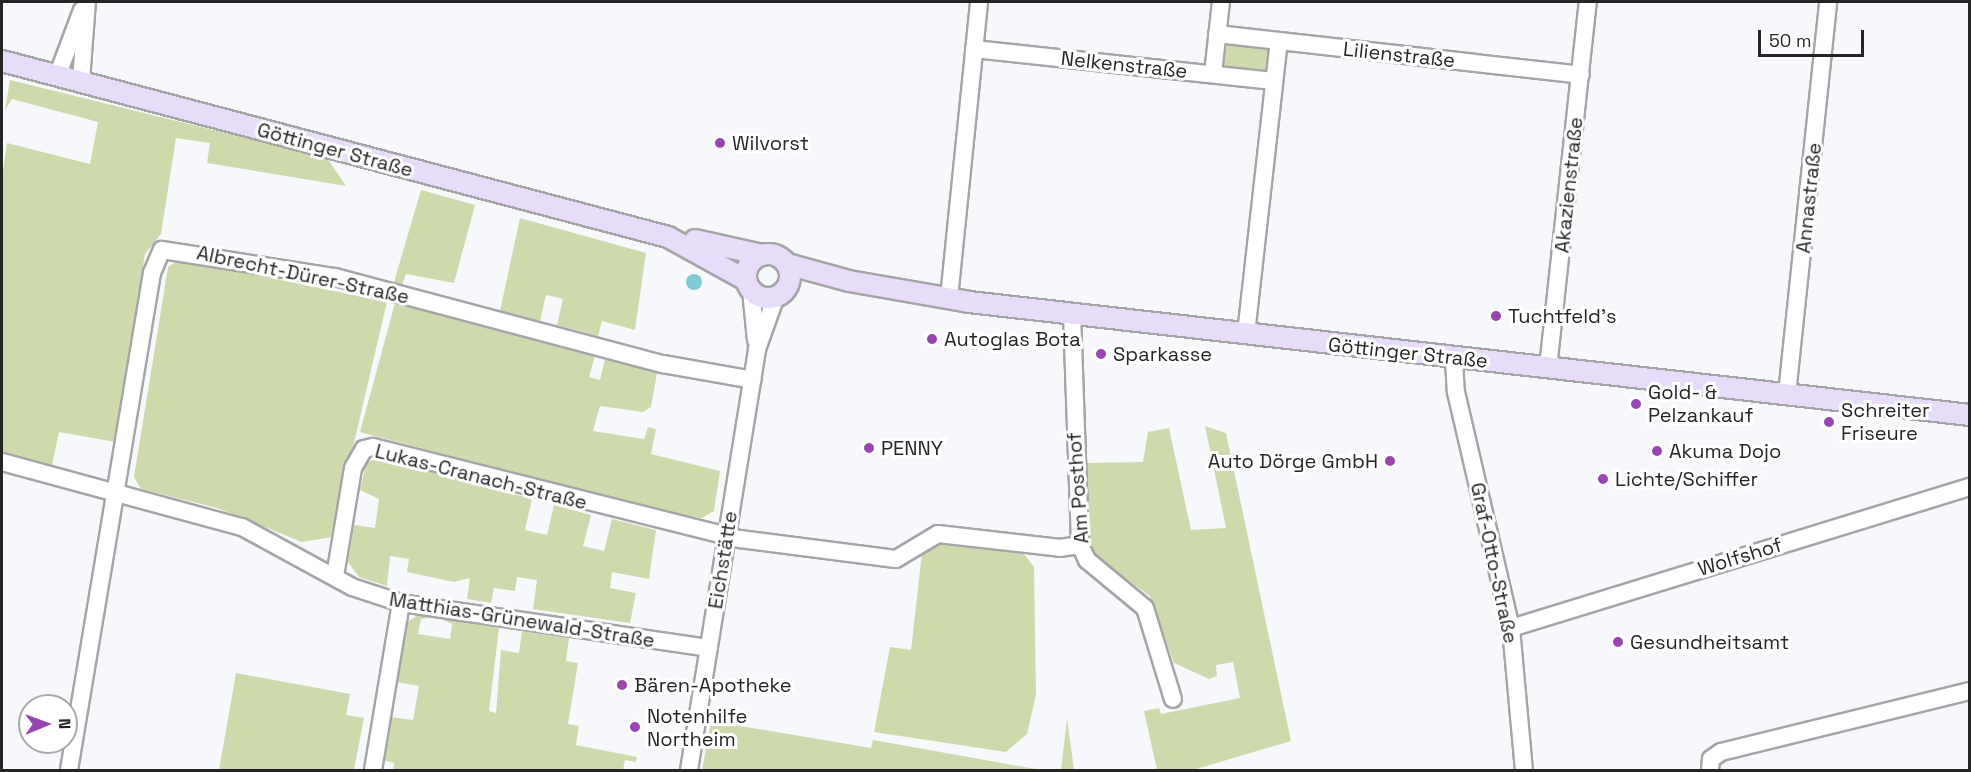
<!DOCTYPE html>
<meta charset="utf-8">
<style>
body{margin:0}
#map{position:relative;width:1971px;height:772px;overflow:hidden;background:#f7f8fb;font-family:"Space Grotesk",sans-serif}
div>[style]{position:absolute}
.green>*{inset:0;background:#cedaac;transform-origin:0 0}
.water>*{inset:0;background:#7dcbd5}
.round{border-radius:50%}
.roads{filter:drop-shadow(2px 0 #a5a5a8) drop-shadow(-2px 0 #a5a5a8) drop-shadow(0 2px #a5a5a8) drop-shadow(0 -2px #a5a5a8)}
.minor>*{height:16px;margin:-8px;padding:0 8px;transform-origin:8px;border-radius:8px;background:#fff}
.major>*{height:20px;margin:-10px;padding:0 10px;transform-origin:10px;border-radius:10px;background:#e8dcfb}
.major>.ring{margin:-10px;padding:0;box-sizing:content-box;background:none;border:20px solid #e8dcfb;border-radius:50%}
.dots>*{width:16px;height:16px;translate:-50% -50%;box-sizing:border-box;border:3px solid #fff;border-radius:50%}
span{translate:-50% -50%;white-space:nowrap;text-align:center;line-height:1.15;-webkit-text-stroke:6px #fff;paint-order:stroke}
.street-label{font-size:20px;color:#252526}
.poi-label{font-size:20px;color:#252526}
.left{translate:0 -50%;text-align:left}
.right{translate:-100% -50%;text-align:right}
.frame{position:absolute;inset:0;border:3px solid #252526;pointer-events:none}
.north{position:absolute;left:18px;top:694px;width:60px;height:60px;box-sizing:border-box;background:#fff;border:2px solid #a8a8a8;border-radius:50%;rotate:89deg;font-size:16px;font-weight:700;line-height:24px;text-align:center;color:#252526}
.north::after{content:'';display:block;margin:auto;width:21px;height:27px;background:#9845b3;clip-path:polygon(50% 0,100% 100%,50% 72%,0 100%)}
.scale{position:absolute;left:1758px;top:30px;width:106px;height:27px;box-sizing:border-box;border:3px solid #252526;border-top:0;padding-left:8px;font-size:18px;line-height:21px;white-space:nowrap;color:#252526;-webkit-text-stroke:4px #fff;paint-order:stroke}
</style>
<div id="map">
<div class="green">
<div style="left:1227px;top:43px;width:43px;height:23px;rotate:7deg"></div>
<div style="clip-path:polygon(10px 80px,327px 158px,346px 186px,207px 163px,210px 143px,176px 138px,161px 234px,145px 254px,115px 442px,59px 432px,52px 465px,2px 451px,2px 177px,7px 143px,90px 164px,98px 122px,12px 99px,5px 110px)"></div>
<div style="clip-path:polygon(421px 190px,475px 205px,454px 283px,406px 274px,402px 285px,394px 282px)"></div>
<div style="clip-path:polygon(520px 218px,646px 253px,635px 330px,602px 321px,598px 336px,557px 325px,563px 299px,546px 295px,540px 321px,500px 311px)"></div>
<div style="clip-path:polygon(181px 259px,387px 302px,332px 537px,302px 542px,217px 508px,141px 489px,134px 477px,168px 267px)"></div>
<div style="clip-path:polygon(395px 303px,595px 356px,589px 377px,600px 380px,605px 359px,657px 373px,651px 407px,643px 412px,600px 406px,593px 431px,644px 439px,648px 427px,656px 429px,651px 454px,720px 471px,714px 511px,702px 518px,656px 510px,360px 432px)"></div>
<div style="clip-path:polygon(1205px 426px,1226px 433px,1291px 741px,1193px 770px,1157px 770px,1144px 711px,1159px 708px,1161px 714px,1240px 698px,1233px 662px,1216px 665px,1217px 676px,1209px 679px,1174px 663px,1150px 596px,1094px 556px,1086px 543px,1084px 463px,1143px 462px,1148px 432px,1169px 428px,1191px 530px,1226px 528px)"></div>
<div style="clip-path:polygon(377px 457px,532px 499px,525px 530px,547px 535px,554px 505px,591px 515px,583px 546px,604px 551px,612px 519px,656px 530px,649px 579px,612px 572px,610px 588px,636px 593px,630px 623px,533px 609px,537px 580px,517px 577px,515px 591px,494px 588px,491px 603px,467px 599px,470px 578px,454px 582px,407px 572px,409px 559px,390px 556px,387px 586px,359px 577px,348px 562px,354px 525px,375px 528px,379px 499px,360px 490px,366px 464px)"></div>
<div style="clip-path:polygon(938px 544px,1024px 554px,1034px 567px,1036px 695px,1027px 734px,1006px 752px,874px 732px,890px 647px,911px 650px,922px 553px)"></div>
<div style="clip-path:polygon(418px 615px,432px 617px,421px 619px,418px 634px,450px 639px,452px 624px,439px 618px,499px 628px,489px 711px,496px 713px,501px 650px,519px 653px,522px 631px,569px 638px,566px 661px,578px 663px,568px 724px,579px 726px,576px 745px,637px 757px,636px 762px,625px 760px,623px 770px,393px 770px,394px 763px,382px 760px,390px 717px,413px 720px,419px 686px,396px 682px,406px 623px)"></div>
<div style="clip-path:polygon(236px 673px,350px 694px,346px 715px,364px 718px,354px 770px,219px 770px)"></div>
<div style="clip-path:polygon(1067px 718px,1074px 770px,1061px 770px)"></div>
<div style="clip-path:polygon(711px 721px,871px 748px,873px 740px,1041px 770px,702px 770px)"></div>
</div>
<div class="water">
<div class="round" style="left:686px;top:274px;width:16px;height:16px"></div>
</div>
<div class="roads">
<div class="minor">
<div style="left:1217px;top:34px;width:366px;rotate:6.4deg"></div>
<div style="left:974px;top:49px;width:301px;rotate:6.1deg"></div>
<div style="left:58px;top:74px;width:68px;rotate:-69.4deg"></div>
<div style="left:1213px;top:74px;width:72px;rotate:-83.7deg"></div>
<div style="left:81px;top:81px;width:79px;rotate:-85.7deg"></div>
<div style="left:751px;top:290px;width:50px;rotate:84.3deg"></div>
<div style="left:949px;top:298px;width:298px;rotate:-84.2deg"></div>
<div style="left:1072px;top:314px;width:231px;rotate:88deg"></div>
<div style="left:1080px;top:545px;width:17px;rotate:65deg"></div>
<div style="left:1087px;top:560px;width:75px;rotate:39.6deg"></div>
<div style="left:1145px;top:608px;width:95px;rotate:72.9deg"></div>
<div style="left:1246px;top:334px;width:294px;rotate:-83.6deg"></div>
<div style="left:1454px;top:358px;width:34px;rotate:87deg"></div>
<div style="left:1456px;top:392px;width:242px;rotate:76.9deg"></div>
<div style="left:1511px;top:628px;width:143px;rotate:84.8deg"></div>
<div style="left:1548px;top:368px;width:368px;rotate:-83.8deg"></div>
<div style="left:1787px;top:394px;width:394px;rotate:-84deg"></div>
<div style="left:2px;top:462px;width:249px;rotate:15.2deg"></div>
<div style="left:242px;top:527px;width:125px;rotate:28.6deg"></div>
<div style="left:352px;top:587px;width:52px;rotate:18.1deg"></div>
<div style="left:401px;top:603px;width:311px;rotate:8.3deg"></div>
<div style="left:335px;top:576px;width:109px;rotate:-80.5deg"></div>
<div style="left:353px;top:468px;width:22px;rotate:-60deg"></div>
<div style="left:364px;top:449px;width:9px;rotate:-13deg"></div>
<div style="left:373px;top:447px;width:378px;rotate:14.1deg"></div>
<div style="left:740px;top:539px;width:157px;rotate:7.3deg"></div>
<div style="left:896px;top:559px;width:49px;rotate:-30.8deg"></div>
<div style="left:938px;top:534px;width:123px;rotate:6.5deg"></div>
<div style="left:1060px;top:548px;width:20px;rotate:-9deg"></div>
<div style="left:1511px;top:628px;width:480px;rotate:-17.1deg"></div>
<div style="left:69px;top:770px;width:504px;rotate:-80.52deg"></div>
<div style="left:152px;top:273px;width:25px;rotate:-67deg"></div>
<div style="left:162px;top:250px;width:175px;rotate:8.9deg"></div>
<div style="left:335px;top:277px;width:339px;rotate:14.9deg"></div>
<div style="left:663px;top:364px;width:91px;rotate:10.1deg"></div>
<div style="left:373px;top:770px;width:169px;rotate:-80.5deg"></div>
<div style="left:689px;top:770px;width:426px;rotate:-80.8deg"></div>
<div style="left:757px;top:349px;width:56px;rotate:-70.3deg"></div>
<div style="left:1710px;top:770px;width:11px;rotate:-85deg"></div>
<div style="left:1711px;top:759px;width:12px;rotate:-35deg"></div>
<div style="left:1721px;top:752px;width:256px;rotate:-13.8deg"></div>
</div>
<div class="major">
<div style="left:2px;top:61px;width:689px;rotate:14.8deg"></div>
<div style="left:668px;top:237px;width:89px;rotate:28.9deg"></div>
<div style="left:695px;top:240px;width:69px;rotate:12.6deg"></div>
<div class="ring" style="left:746px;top:254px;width:24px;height:24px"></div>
<div style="left:787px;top:264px;width:64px;rotate:15.3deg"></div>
<div style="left:849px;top:281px;width:122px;rotate:9.9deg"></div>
<div style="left:969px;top:302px;width:1007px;rotate:6.44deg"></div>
</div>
</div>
<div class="dots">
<div style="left:720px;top:143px;background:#9845b3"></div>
<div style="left:1496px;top:316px;background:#9845b3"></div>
<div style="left:932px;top:339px;background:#9845b3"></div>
<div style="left:1101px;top:354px;background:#9845b3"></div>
<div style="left:1636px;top:404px;background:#9845b3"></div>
<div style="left:1829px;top:422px;background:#9845b3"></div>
<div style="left:869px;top:448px;background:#9845b3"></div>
<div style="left:1657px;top:451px;background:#9845b3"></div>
<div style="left:1390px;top:461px;background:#9845b3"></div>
<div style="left:1603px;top:479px;background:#9845b3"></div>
<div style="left:1618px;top:642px;background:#9845b3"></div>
<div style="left:622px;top:685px;background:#9845b3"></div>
<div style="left:635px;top:727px;background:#9845b3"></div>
</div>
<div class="street-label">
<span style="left:1399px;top:55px;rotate:6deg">Lilienstraße</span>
<span style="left:1124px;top:65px;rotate:6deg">Nelkenstraße</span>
<span style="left:335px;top:150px;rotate:15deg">Göttinger Straße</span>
<span style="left:1569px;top:185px;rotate:-84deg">Akazienstraße</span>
<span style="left:1809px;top:198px;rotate:-84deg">Annastraße</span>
<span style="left:303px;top:275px;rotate:12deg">Albrecht-Dürer-Straße</span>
<span style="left:1408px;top:353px;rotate:6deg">Göttinger Straße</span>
<span style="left:481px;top:477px;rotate:14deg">Lukas-Cranach-Straße</span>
<span style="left:1078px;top:488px;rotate:-94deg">Am Posthof</span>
<span style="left:1740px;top:557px;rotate:-17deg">Wolfshof</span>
<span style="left:723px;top:560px;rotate:-81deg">Eichstätte</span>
<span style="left:1494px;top:563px;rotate:78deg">Graf-Otto-Straße</span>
<span style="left:522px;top:620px;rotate:9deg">Matthias-Grünewald-Straße</span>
</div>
<div class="poi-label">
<span class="left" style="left:732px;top:143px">Wilvorst</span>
<span class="left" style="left:1508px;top:316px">Tuchtfeld's</span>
<span class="left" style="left:944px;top:339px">Autoglas Bota</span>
<span class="left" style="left:1113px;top:354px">Sparkasse</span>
<span class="left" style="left:1648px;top:404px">Gold- &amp;<br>Pelzankauf</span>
<span class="left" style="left:1841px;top:422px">Schreiter<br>Friseure</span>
<span class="left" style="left:881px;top:448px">PENNY</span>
<span class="left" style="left:1669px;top:451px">Akuma Dojo</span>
<span class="right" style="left:1378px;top:461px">Auto Dörge GmbH</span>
<span class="left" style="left:1615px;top:479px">Lichte/Schiffer</span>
<span class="left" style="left:1630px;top:642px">Gesundheitsamt</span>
<span class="left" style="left:634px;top:685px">Bären-Apotheke</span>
<span class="left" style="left:647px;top:728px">Notenhilfe<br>Northeim</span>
</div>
<div class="frame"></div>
<div class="north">N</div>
<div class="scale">50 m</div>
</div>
